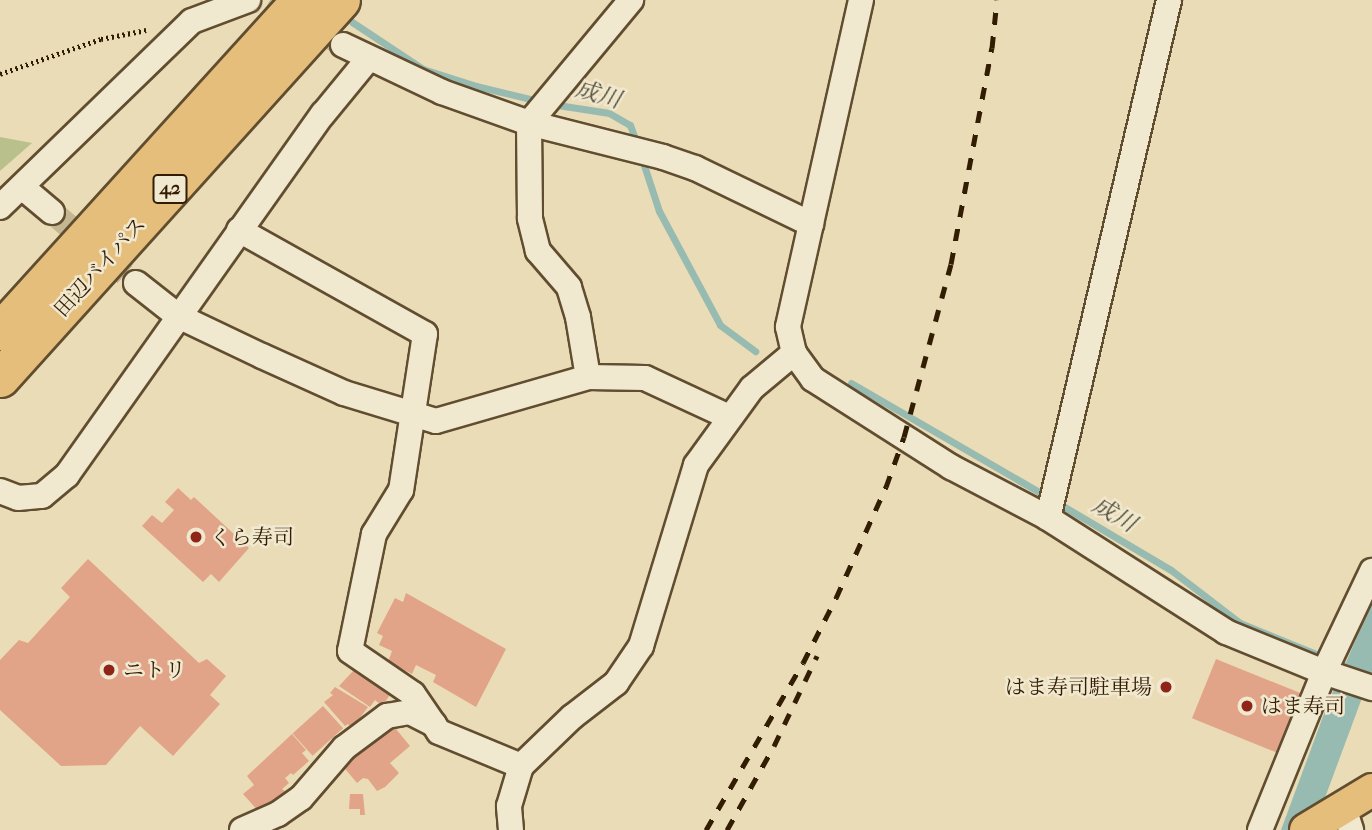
<!DOCTYPE html>
<meta charset="utf-8">
<style>
body{margin:0}
#map{position:relative;width:1372px;height:830px;overflow:hidden;background:#eadcb6;font-family:"IM FELL French Canon","Noto Serif JP",serif}
div>[style]{position:absolute}
.green>*{inset:0;background:#b9c08c}
.water>*{inset:0;background:#98bbb1}
.stream>*{height:7px;margin:-3.5px;padding:0 3.5px;transform-origin:3.5px;border-radius:3.5px;background:#98bbb1}
.building>*{inset:0;background:#e2a488;transform-origin:0 0}
.minor-tunnel>*{height:24px;margin-top:-12px;transform-origin:0;background:repeating-linear-gradient(90deg,#c5b692 0 24px,transparent 0 36px)}
.path>*{height:4.5px;margin-top:-2.25px;transform-origin:0;background:repeating-linear-gradient(90deg,#331d02 0 2px,transparent 0 5.5px)}
.roads{filter:drop-shadow(2px 0 #614d2f) drop-shadow(-2px 0 #614d2f) drop-shadow(0 2px #614d2f) drop-shadow(0 -2px #614d2f)}
.minor>*{height:24px;margin:-12px;padding:0 12px;transform-origin:12px;border-radius:12px;background:#f1e8d0}
.major>*{height:32px;margin:-16px;padding:0 16px;transform-origin:16px;border-radius:16px;background:#e5be7b}
.highway>*{height:37px;margin:-18.5px;padding:0 18.5px;transform-origin:18.5px;border-radius:18.5px;background:#e5be7b}
.rail>*{height:5px;margin-top:-2.5px;transform-origin:0;background:repeating-linear-gradient(90deg,#331d02 0 12px,transparent 0 24px)}
.dots>*{width:19px;height:19px;translate:-50% -50%;box-sizing:border-box;border:4px solid #f1e8d0;border-radius:50%}
span{translate:-50% -50%;white-space:nowrap;text-align:center;line-height:1.15;-webkit-text-stroke:5px #f1e8d0;paint-order:stroke}
.shield-label span{padding:2px 5px;background:#f1e8d0;border:2px solid;border-radius:5px;-webkit-text-stroke-width:0}
.shield-label{font-size:19px;color:#331d02;font-weight:700}
.street-label{font-size:21px;color:#331d02}
.poi-label{font-size:21px;color:#331d02}
.left{translate:0 -50%;text-align:left}
.right{translate:-100% -50%;text-align:right}
.water-label{font-size:23px;color:#514c37;font-style:italic}
</style>
<div id="map">
<div class="green">
<div style="clip-path:polygon(0 137px,32px 143px,0 171px)"></div>
</div>
<div class="water">
<div style="clip-path:polygon(1372px 603px,1372px 671px,1313px 830px,1281px 830px,1328px 703px)"></div>
</div>
<div class="stream">
<div style="left:352px;top:22px;width:85px;rotate:33.5deg"></div>
<div style="left:423px;top:69px;width:56px;rotate:17.8deg"></div>
<div style="left:476px;top:86px;width:65px;rotate:13.4deg"></div>
<div style="left:551px;top:104px;width:59px;rotate:8.8deg"></div>
<div style="left:609px;top:113px;width:24px;rotate:30deg"></div>
<div style="left:630px;top:125px;width:20px;rotate:70deg"></div>
<div style="left:641px;top:156px;width:58px;rotate:71.9deg"></div>
<div style="left:659px;top:211px;width:129px;rotate:61.8deg"></div>
<div style="left:720px;top:325px;width:44px;rotate:36.6deg"></div>
<div style="left:851px;top:383px;width:228px;rotate:30.1deg"></div>
<div style="left:1058px;top:503px;width:131px;rotate:30.7deg"></div>
<div style="left:1171px;top:570px;width:87px;rotate:37.5deg"></div>
<div style="left:1240px;top:623px;width:120px;rotate:22.1deg"></div>
</div>
<div class="building">
<div style="clip-path:polygon(178px 488px,191px 500px,194px 497px,249px 548px,219px 582px,211px 574px,203px 582px,142px 526px,152px 515px,162px 523px,174px 510px,165px 502px)"></div>
<div style="clip-path:polygon(88px 559px,199px 663px,207px 659px,226px 676px,210px 695px,220px 704px,173px 756px,140px 726px,106px 765px,61px 766px,0 710px,0 660px,19px 640px,28px 643px,70px 597px,61px 588px)"></div>
<div style="clip-path:polygon(406px 593px,506px 649px,476px 707px,433px 682px,436px 675px,416px 665px,412px 674px,388px 662px,392px 651px,379px 645px,383px 636px,377px 633px,395px 598px,403px 602px)"></div>
<div style="left:1216px;top:659px;width:93px;height:64px;rotate:22deg"></div>
<div style="clip-path:polygon(354px 670px,392px 692px,382px 706px,375px 700px,370px 707px,339px 686px)"></div>
<div style="clip-path:polygon(335px 687px,368px 707px,359px 719px,363px 723px,353px 730px,348px 724px,345px 726px,324px 702px,333px 695px,330px 693px)"></div>
<div style="left:323px;top:706px;width:30px;height:41px;rotate:48deg"></div>
<div style="clip-path:polygon(391px 723px,410px 746px,390px 763px,399px 773px,385px 787px,377px 791px,368px 779px,363px 778px,357px 783px,341px 764px)"></div>
<div style="clip-path:polygon(292px 734px,306px 750px,302px 753px,309px 761px,293px 775px,291px 773px,285px 778px,289px 783px,282px 789px,285px 791px,260px 813px,243px 794px,254px 785px,247px 776px)"></div>
<div style="clip-path:polygon(350px 794px,363px 794px,365px 815px,360px 815px,360px 809px,349px 809px)"></div>
</div>
<div class="minor-tunnel">
<div style="left:270px;top:0;width:86px;rotate:31.7deg"></div>
<div style="left:52px;top:212px;width:110px;rotate:40.2deg"></div>
</div>
<div class="path">
<div style="left:0;top:74px;width:107px;rotate:-19.1deg"></div>
<div style="left:101px;top:39px;width:46px;rotate:-11.3deg"></div>
</div>
<div class="roads">
<div class="minor">
<div style="left:861px;top:0;width:335px;rotate:102.6deg"></div>
<div style="left:788px;top:327px;width:27px;rotate:77deg"></div>
<div style="left:794px;top:353px;width:32px;rotate:54deg"></div>
<div style="left:813px;top:379px;width:164px;rotate:32.5deg"></div>
<div style="left:951px;top:467px;width:110px;rotate:27.7deg"></div>
<div style="left:1048px;top:518px;width:211px;rotate:32.6deg"></div>
<div style="left:1226px;top:632px;width:106px;rotate:22.2deg"></div>
<div style="left:1324px;top:672px;width:51px;rotate:18.4deg"></div>
<div style="left:343px;top:45px;width:110px;rotate:25.4deg"></div>
<div style="left:442px;top:92px;width:92px;rotate:19.6deg"></div>
<div style="left:529px;top:123px;width:138px;rotate:14.2deg"></div>
<div style="left:663px;top:157px;width:34px;rotate:19deg"></div>
<div style="left:695px;top:168px;width:129px;rotate:25.8deg"></div>
<div style="left:22px;top:187px;width:39px;rotate:40deg"></div>
<div style="left:0;top:207px;width:267px;rotate:-44.1deg"></div>
<div style="left:192px;top:21px;width:60px;rotate:-20.6deg"></div>
<div style="left:239px;top:230px;width:213px;rotate:29.2deg"></div>
<div style="left:425px;top:334px;width:158px;rotate:98.7deg"></div>
<div style="left:401px;top:490px;width:52px;rotate:121.5deg"></div>
<div style="left:374px;top:534px;width:119px;rotate:101.6deg"></div>
<div style="left:350px;top:651px;width:76px;rotate:34.3deg"></div>
<div style="left:413px;top:694px;width:46px;rotate:55.6deg"></div>
<div style="left:439px;top:732px;width:89px;rotate:22.5deg"></div>
<div style="left:136px;top:283px;width:53px;rotate:38.2deg"></div>
<div style="left:178px;top:316px;width:93px;rotate:25.5deg"></div>
<div style="left:262px;top:356px;width:90px;rotate:24.3deg"></div>
<div style="left:344px;top:393px;width:96px;rotate:16.9deg"></div>
<div style="left:436px;top:421px;width:158px;rotate:-16.1deg"></div>
<div style="left:588px;top:377px;width:57px;rotate:1deg"></div>
<div style="left:645px;top:378px;width:93px;rotate:24.9deg"></div>
<div style="left:588px;top:377px;width:61px;rotate:-99.5deg"></div>
<div style="left:578px;top:317px;width:31px;rotate:-107deg"></div>
<div style="left:569px;top:287px;width:48px;rotate:-130.7deg"></div>
<div style="left:538px;top:251px;width:34px;rotate:-104deg"></div>
<div style="left:530px;top:218px;width:95px;rotate:-90.6deg"></div>
<div style="left:529px;top:123px;width:160px;rotate:-50.3deg"></div>
<div style="left:0;top:491px;width:19px;rotate:21deg"></div>
<div style="left:18px;top:498px;width:24px;rotate:-5deg"></div>
<div style="left:42px;top:496px;width:33px;rotate:-40deg"></div>
<div style="left:67px;top:475px;width:443px;rotate:-54.7deg"></div>
<div style="left:323px;top:114px;width:72px;rotate:-50.6deg"></div>
<div style="left:1048px;top:518px;width:532px;rotate:-76.85deg"></div>
<div style="left:1344px;top:808px;width:23px;rotate:72deg"></div>
<div style="left:242px;top:830px;width:39px;rotate:-24deg"></div>
<div style="left:278px;top:814px;width:28px;rotate:-35deg"></div>
<div style="left:301px;top:798px;width:66px;rotate:-49.3deg"></div>
<div style="left:344px;top:748px;width:54px;rotate:-36.7deg"></div>
<div style="left:387px;top:716px;width:23px;rotate:-10deg"></div>
<div style="left:410px;top:712px;width:27px;rotate:27deg"></div>
<div style="left:511px;top:830px;width:24px;rotate:-95deg"></div>
<div style="left:509px;top:806px;width:42px;rotate:-73.3deg"></div>
<div style="left:521px;top:766px;width:71px;rotate:-43.9deg"></div>
<div style="left:572px;top:717px;width:56px;rotate:-37.7deg"></div>
<div style="left:616px;top:683px;width:45px;rotate:-56deg"></div>
<div style="left:641px;top:646px;width:189px;rotate:-73.1deg"></div>
<div style="left:696px;top:465px;width:95px;rotate:-54deg"></div>
<div style="left:752px;top:388px;width:55px;rotate:-39.8deg"></div>
<div style="left:1260px;top:830px;width:170px;rotate:-67.9deg"></div>
<div style="left:1324px;top:672px;width:112px;rotate:-64.6deg"></div>
</div>
<div class="major">
<div style="left:1306px;top:830px;width:77px;rotate:-31.2deg"></div>
</div>
<div class="highway">
<div style="left:0;top:331px;width:447px;rotate:-47.8deg"></div>
<div style="left:0;top:378px;width:509px;rotate:-47.95deg"></div>
</div>
</div>
<div class="rail">
<div style="left:706px;top:830px;width:193px;rotate:-59.9deg"></div>
<div style="left:803px;top:663px;width:73px;rotate:-63.1deg"></div>
<div style="left:836px;top:598px;width:122px;rotate:-65.8deg"></div>
<div style="left:886px;top:487px;width:53px;rotate:-70.2deg"></div>
<div style="left:904px;top:437px;width:179px;rotate:-74.8deg"></div>
<div style="left:951px;top:264px;width:220px;rotate:-79.3deg"></div>
<div style="left:992px;top:48px;width:48px;rotate:-84.1deg"></div>
<div style="left:727px;top:830px;width:96px;rotate:-60.8deg"></div>
<div style="left:774px;top:746px;width:100px;rotate:-64.5deg"></div>
</div>
<div class="dots">
<div style="left:196px;top:537px;background:#8f2418"></div>
<div style="left:109px;top:670px;background:#8f2418"></div>
<div style="left:1166px;top:687px;background:#8f2418"></div>
<div style="left:1247px;top:706px;background:#8f2418"></div>
</div>
<div class="shield-label">
<span style="left:170px;top:189px">42</span>
</div>
<div class="street-label">
<span style="left:100px;top:267px;rotate:-48deg">田辺バイパス</span>
</div>
<div class="poi-label">
<span class="left" style="left:210px;top:537px">くら寿司</span>
<span class="left" style="left:123px;top:670px">ニトリ</span>
<span class="right" style="left:1152px;top:687px">はま寿司駐車場</span>
<span class="left" style="left:1261px;top:706px">はま寿司</span>
</div>
<div class="water-label">
<span style="left:598px;top:95px;rotate:16deg">成川</span>
<span style="left:1114px;top:515px;rotate:30deg">成川</span>
</div>
</div>
